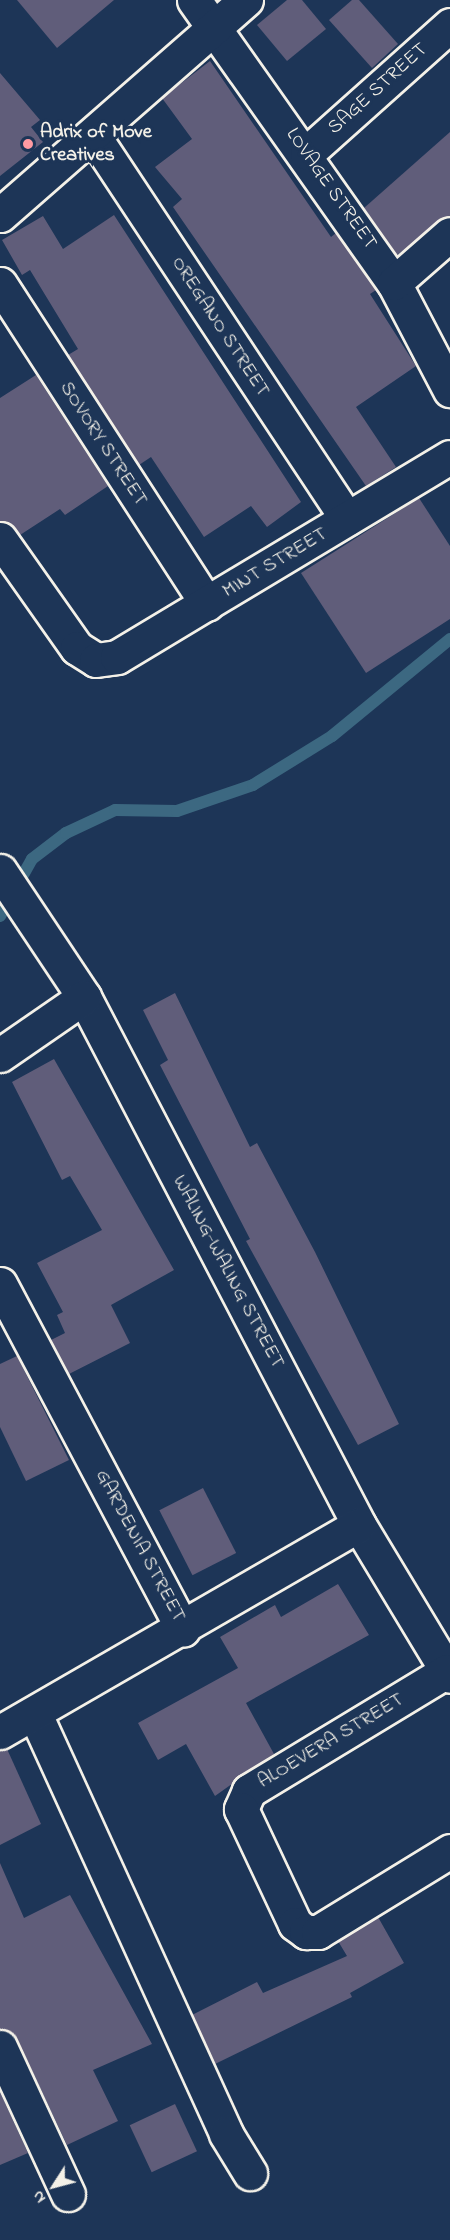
<!DOCTYPE html>
<style>
body{margin:0}
#map{position:relative;width:450px;height:2240px;overflow:hidden;background:#1d3557;font-family:"Indie Flower",sans-serif}
div>[style]{position:absolute}
.stream>*{height:12px;margin:-6px;padding:0 6px;transform-origin:6px;border-radius:6px;background:#3c6881}
.building>*{inset:0;background:#605d7a;transform-origin:0 0}
.roads{filter:drop-shadow(2px 0 #f4f1e8) drop-shadow(-2px 0 #f4f1e8) drop-shadow(0 2px #f4f1e8) drop-shadow(0 -2px #f4f1e8)}
.minor>*{height:33px;margin:-16.5px;padding:0 16.5px;transform-origin:16.5px;border-radius:16.5px;background:#1d3557}
.dots>*{width:16px;height:16px;translate:-50% -50%;box-sizing:border-box;border:3px solid #1d3557;border-radius:50%}
span{translate:-50% -50%;white-space:nowrap;text-align:center;line-height:1.15;-webkit-text-stroke:6px #1d3557;paint-order:stroke}
.street-label{font-size:20px;color:#f4f1e8}
.poi-label{font-size:20px;color:#f4f1e8;font-weight:700}
.left{translate:0 -50%;text-align:left}
.north{position:absolute;left:24px;top:2156px;width:60px;height:60px;-webkit-text-stroke:4px #1d3557;paint-order:stroke;rotate:234deg;font-size:16px;font-weight:700;line-height:24px;text-align:center;color:#f4f1e8}
.north::after{content:'';display:block;margin:auto;width:21px;height:27px;background:#f4f1e8;clip-path:polygon(50% 0,100% 100%,50% 72%,0 100%)}
</style>
<div id="map">
<div class="stream">
<div style="left:0;top:916px;width:65px;rotate:-60.7deg"></div>
<div style="left:32px;top:859px;width:43px;rotate:-37.4deg"></div>
<div style="left:66px;top:833px;width:54px;rotate:-25.1deg"></div>
<div style="left:115px;top:810px;width:62px;rotate:0.9deg"></div>
<div style="left:177px;top:811px;width:80px;rotate:-18.9deg"></div>
<div style="left:253px;top:785px;width:93px;rotate:-31.8deg"></div>
<div style="left:332px;top:736px;width:153px;rotate:-39.4deg"></div>
</div>
<div class="building">
<div style="clip-path:polygon(17px 0,114px 0,57px 48px)"></div>
<div style="clip-path:polygon(287px 0,302px 0,326px 29px,287px 61px,257px 25px)"></div>
<div style="clip-path:polygon(352px 0,359px 0,398px 44px,372px 68px,329px 20px)"></div>
<div style="clip-path:polygon(210px 61px,331px 237px,336px 233px,376px 290px,370px 294px,416px 366px,356px 407px,396px 467px,366px 486px,173px 207px,182px 199px,155px 167px,192px 139px,162px 98px)"></div>
<div style="clip-path:polygon(0 73px,40px 120px,31px 127px,43px 142px,0 176px)"></div>
<div style="clip-path:polygon(450px 132px,450px 216px,397px 255px,364px 208px)"></div>
<div style="clip-path:polygon(114px 215px,301px 502px,267px 527px,251px 506px,204px 537px,151px 457px,139px 465px,68px 355px,78px 349px,30px 270px,22px 275px,2px 240px,43px 216px,63px 249px)"></div>
<div style="clip-path:polygon(36px 375px,108px 486px,65px 515px,60px 509px,20px 535px,0 521px,0 398px)"></div>
<div style="clip-path:polygon(419px 498px,450px 546px,450px 619px,366px 673px,301px 573px)"></div>
<div style="clip-path:polygon(175px 993px,250px 1147px,257px 1143px,315px 1252px,399px 1424px,358px 1445px,246px 1241px,250px 1239px,160px 1065px,168px 1060px,143px 1010px)"></div>
<div style="clip-path:polygon(54px 1059px,174px 1270px,111px 1305px,130px 1343px,69px 1374px,51px 1340px,65px 1333px,57px 1315px,63px 1312px,37px 1263px,102px 1230px,70px 1176px,62px 1180px,12px 1082px)"></div>
<div style="clip-path:polygon(17px 1356px,69px 1460px,26px 1481px,0 1427px,0 1364px)"></div>
<div style="left:203px;top:1488px;width:73px;height:49px;rotate:63deg"></div>
<div style="clip-path:polygon(338px 1584px,369px 1635px,246px 1703px,274px 1754px,215px 1796px,186px 1744px,158px 1760px,138px 1723px,238px 1668px,220px 1637px,275px 1605px,281px 1617px)"></div>
<div style="clip-path:polygon(7px 1749px,41px 1824px,0 1845px,0 1751px)"></div>
<div style="clip-path:polygon(0 1863px,24px 1918px,70px 1895px,152px 2044px,93px 2070px,118px 2121px,67px 2145px,17px 2039px,0 2029px)"></div>
<div style="clip-path:polygon(378px 1917px,404px 1963px,350px 1993px,352px 1997px,215px 2064px,192px 2015px,257px 1982px,263px 1993px,347px 1956px,338px 1941px)"></div>
<div style="clip-path:polygon(0 2092px,28px 2153px,0 2165px)"></div>
<div style="left:175px;top:2104px;width:52px;height:50px;rotate:65deg"></div>
</div>
<div class="roads">
<div class="minor">
<div style="left:194px;top:0;width:347px;rotate:54.8deg"></div>
<div style="left:394px;top:283px;width:121px;rotate:62.4deg"></div>
<div style="left:93px;top:135px;width:460px;rotate:56.5deg"></div>
<div style="left:307px;top:153px;width:192px;rotate:-41.8deg"></div>
<div style="left:0;top:215px;width:327px;rotate:-41.2deg"></div>
<div style="left:394px;top:283px;width:74px;rotate:-41.2deg"></div>
<div style="left:0;top:284px;width:381px;rotate:57.1deg"></div>
<div style="left:0;top:539px;width:133px;rotate:54.8deg"></div>
<div style="left:77px;top:648px;width:22px;rotate:32deg"></div>
<div style="left:96px;top:660px;width:21px;rotate:-8deg"></div>
<div style="left:117px;top:657px;width:388px;rotate:-31deg"></div>
<div style="left:0;top:871px;width:151px;rotate:56.3deg"></div>
<div style="left:84px;top:997px;width:595px;rotate:62.49deg"></div>
<div style="left:359px;top:1525px;width:176px;rotate:58.9deg"></div>
<div style="left:0;top:1055px;width:102px;rotate:-34.6deg"></div>
<div style="left:0;top:1284px;width:391px;rotate:62.1deg"></div>
<div style="left:447px;top:1671px;width:232px;rotate:148.8deg"></div>
<div style="left:249px;top:1791px;width:20px;rotate:114deg"></div>
<div style="left:241px;top:1809px;width:127px;rotate:64.8deg"></div>
<div style="left:295px;top:1924px;width:14px;rotate:36deg"></div>
<div style="left:306px;top:1932px;width:12px"></div>
<div style="left:318px;top:1932px;width:155px;rotate:-31.5deg"></div>
<div style="left:35px;top:1714px;width:461px;rotate:65.5deg"></div>
<div style="left:226px;top:2134px;width:46px;rotate:58.4deg"></div>
<div style="left:0;top:1732px;width:414px;rotate:-30deg"></div>
<div style="left:0;top:2047px;width:162px;rotate:65.2deg"></div>
</div>
</div>
<div class="dots">
<div style="left:28px;top:144px;background:#ff9aa2"></div>
</div>
<div class="street-label">
<span style="left:378px;top:89px;rotate:-42deg">SAGE STREET</span>
<span style="left:331px;top:189px;rotate:55deg">LOVAGE STREET</span>
<span style="left:220px;top:327px;rotate:57deg">OREGANO STREET</span>
<span style="left:103px;top:444px;rotate:57deg">SOVORY STREET</span>
<span style="left:275px;top:563px;rotate:-31deg">MINT STREET</span>
<span style="left:228px;top:1272px;rotate:62deg">WALING-WALING STREET</span>
<span style="left:140px;top:1546px;rotate:62deg">GARDENIA STREET</span>
<span style="left:331px;top:1741px;rotate:-31deg">ALOEVERA STREET</span>
</div>
<div class="poi-label">
<span class="left" style="left:40px;top:144px">Adrix of Move<br>Creatives</span>
</div>
<div class="north">N</div>
</div>
